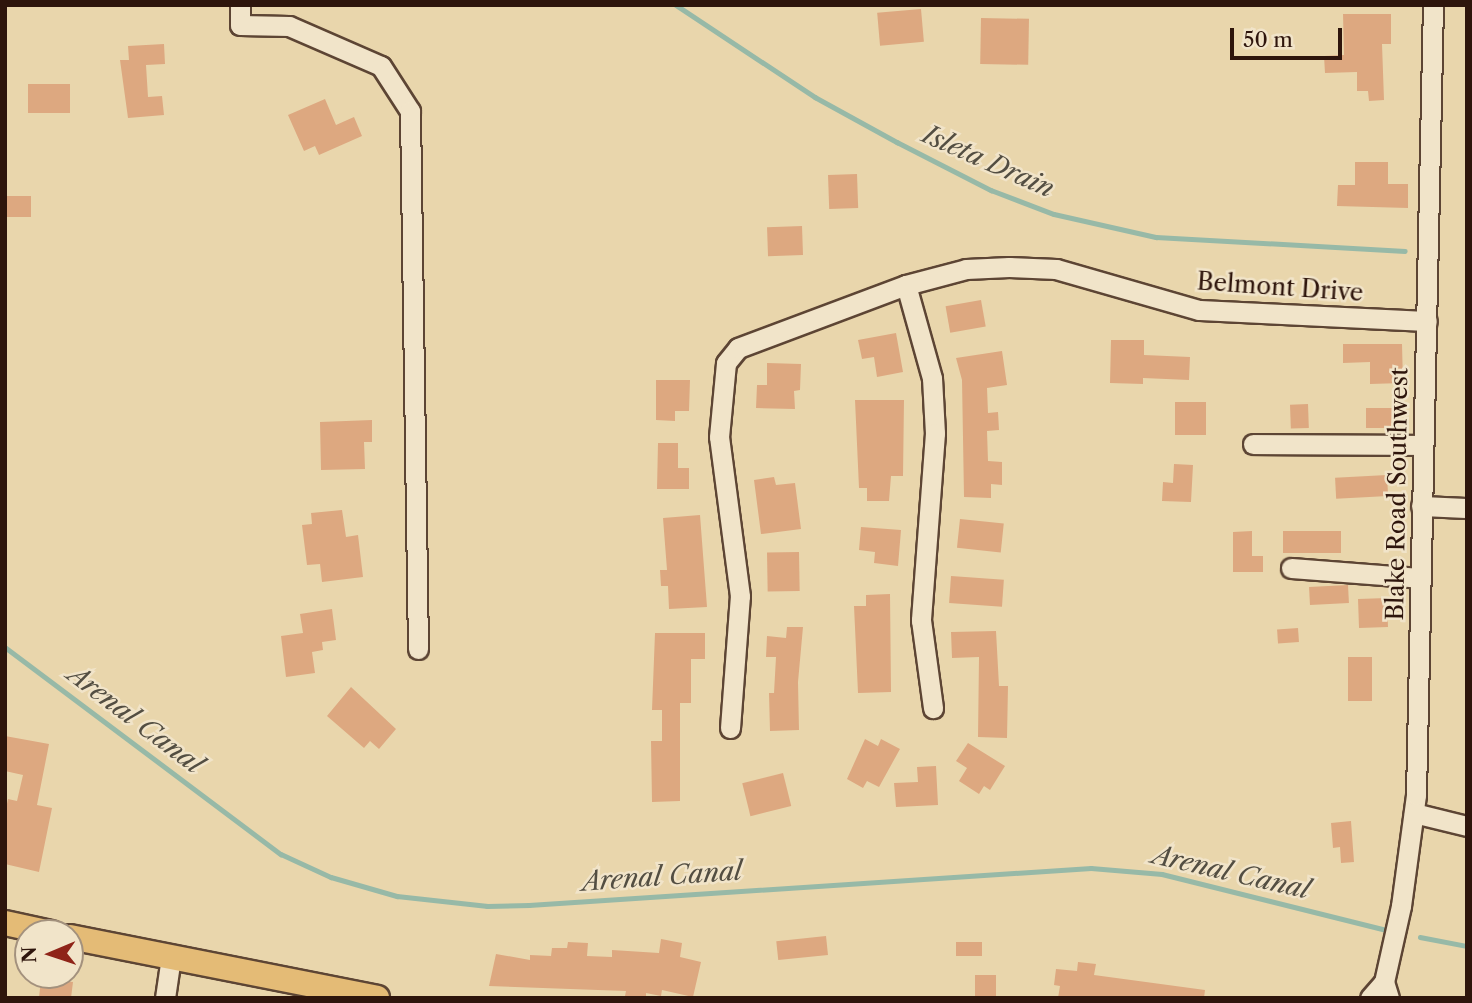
<!DOCTYPE html>
<style>
body{margin:0}
#map{position:relative;width:1472px;height:1003px;overflow:hidden;background:#e9d6ac;font-family:"Libre Caslon Text",serif}
div>[style]{position:absolute}
.stream>*{height:4.5px;margin:-2.25px;padding:0 2.25px;transform-origin:2.25px;border-radius:2.25px;background:#97b9a7}
.building>*{inset:0;background:#dda880;transform-origin:0 0}
.roads{filter:drop-shadow(2px 0 #5d4534) drop-shadow(-2px 0 #5d4534) drop-shadow(0 2px #5d4534) drop-shadow(0 -2px #5d4534)}
.minor>*{height:19px;margin:-9.5px;padding:0 9.5px;transform-origin:9.5px;border-radius:9.5px;background:#f1e4c9}
.major>*{height:24px;margin:-12px;padding:0 12px;transform-origin:12px;border-radius:12px;background:#e4bb76}
span{translate:-50% -50%;white-space:nowrap;text-align:center;line-height:1.15;-webkit-text-stroke:5px #f1e4c9;paint-order:stroke}
.street-label{font-size:24px;color:#2e150c}
.water-label{font-size:26px;color:#534e42;font-style:italic}
.frame{position:absolute;inset:0;border:7px solid #2e150c;pointer-events:none}
.north{position:absolute;left:14px;top:919px;width:70px;height:70px;box-sizing:border-box;background:#f1e4c9;border:2px solid #a3917d;border-radius:50%;rotate:268deg;font-size:19px;font-weight:700;line-height:28px;text-align:center;color:#2e150c}
.north::after{content:'';display:block;margin:auto;width:24px;height:32px;background:#8f2418;clip-path:polygon(50% 0,100% 100%,50% 72%,0 100%)}
.scale{position:absolute;left:1230px;top:28px;width:112px;height:32px;box-sizing:border-box;border:4px solid #2e150c;border-top:0;padding-left:9px;font-size:21px;line-height:24px;white-space:nowrap;color:#2e150c;-webkit-text-stroke:5px #f1e4c9;paint-order:stroke}
</style>
<div id="map">
<div class="stream">
<div style="left:676px;top:5px;width:167px;rotate:33.5deg"></div>
<div style="left:815px;top:97px;width:94px;rotate:28.8deg"></div>
<div style="left:897px;top:142px;width:106px;rotate:27.1deg"></div>
<div style="left:991px;top:190px;width:67px;rotate:20.9deg"></div>
<div style="left:1054px;top:214px;width:105px;rotate:12.7deg"></div>
<div style="left:1156px;top:237px;width:249px;rotate:3.2deg"></div>
<div style="left:5px;top:647px;width:345px;rotate:36.9deg"></div>
<div style="left:281px;top:854px;width:55px;rotate:24.7deg"></div>
<div style="left:331px;top:877px;width:69px;rotate:16.1deg"></div>
<div style="left:397px;top:896px;width:91px;rotate:6.3deg"></div>
<div style="left:487px;top:906px;width:42px;rotate:-1.4deg"></div>
<div style="left:529px;top:905px;width:563px;rotate:-3.77deg"></div>
<div style="left:1091px;top:868px;width:71px;rotate:4.8deg"></div>
<div style="left:1162px;top:874px;width:235px;rotate:14deg"></div>
<div style="left:1420px;top:937px;width:48px;rotate:10.8deg"></div>
</div>
<div class="building">
<div style="left:921px;top:9px;width:33px;height:44px;rotate:85deg"></div>
<div style="clip-path:polygon(1343px 14px,1391px 14px,1391px 44px,1382px 44px,1384px 100px,1369px 101px,1368px 91px,1357px 91px,1357px 72px,1325px 73px,1324px 56px,1344px 55px)"></div>
<div style="left:981px;top:18px;width:48px;height:46px;rotate:1deg"></div>
<div style="clip-path:polygon(164px 44px,165px 64px,146px 65px,148px 97px,162px 96px,164px 115px,128px 118px,120px 60px,129px 60px,128px 46px)"></div>
<div style="left:28px;top:84px;width:42px;height:29px"></div>
<div style="clip-path:polygon(325px 99px,336px 125px,354px 117px,362px 136px,319px 155px,315px 146px,304px 151px,288px 115px)"></div>
<div style="clip-path:polygon(1355px 162px,1388px 162px,1388px 184px,1408px 184px,1408px 208px,1337px 206px,1338px 185px,1355px 185px)"></div>
<div style="left:857px;top:174px;width:34px;height:29px;rotate:88deg"></div>
<div style="left:5px;top:196px;width:26px;height:21px"></div>
<div style="left:802px;top:226px;width:29px;height:35px;rotate:88deg"></div>
<div style="left:981px;top:300px;width:27px;height:36px;rotate:80deg"></div>
<div style="clip-path:polygon(896px 333px,903px 372px,877px 377px,874px 357px,862px 359px,858px 340px)"></div>
<div style="clip-path:polygon(1111px 340px,1144px 340px,1144px 355px,1190px 357px,1189px 380px,1143px 378px,1143px 384px,1110px 383px)"></div>
<div style="clip-path:polygon(1343px 344px,1402px 344px,1403px 383px,1370px 384px,1370px 362px,1343px 363px)"></div>
<div style="clip-path:polygon(1002px 351px,1007px 385px,987px 388px,988px 413px,998px 412px,999px 430px,987px 431px,988px 461px,1002px 462px,1002px 485px,991px 484px,991px 498px,964px 497px,962px 380px,956px 358px)"></div>
<div style="clip-path:polygon(767px 363px,801px 364px,800px 390px,794px 391px,795px 409px,756px 408px,757px 385px,767px 385px)"></div>
<div style="clip-path:polygon(656px 380px,690px 380px,689px 411px,675px 411px,675px 421px,656px 420px)"></div>
<div style="clip-path:polygon(855px 400px,904px 400px,903px 476px,891px 476px,889px 501px,867px 501px,867px 488px,859px 488px)"></div>
<div style="left:1175px;top:402px;width:31px;height:33px"></div>
<div style="left:1308px;top:404px;width:24px;height:18px;rotate:88deg"></div>
<div style="left:1392px;top:408px;width:20px;height:26px;rotate:90deg"></div>
<div style="clip-path:polygon(372px 420px,372px 442px,364px 442px,365px 469px,321px 470px,320px 422px)"></div>
<div style="clip-path:polygon(658px 443px,678px 443px,678px 468px,689px 468px,689px 489px,657px 489px)"></div>
<div style="clip-path:polygon(1174px 464px,1193px 465px,1191px 502px,1162px 501px,1163px 482px,1173px 483px)"></div>
<div style="left:1387px;top:475px;width:21px;height:52px;rotate:87deg"></div>
<div style="clip-path:polygon(774px 477px,776px 485px,795px 483px,801px 529px,761px 534px,754px 480px)"></div>
<div style="clip-path:polygon(342px 510px,346px 537px,358px 535px,363px 577px,322px 582px,320px 564px,307px 565px,302px 525px,312px 524px,311px 513px)"></div>
<div style="clip-path:polygon(700px 515px,707px 607px,669px 609px,668px 586px,661px 586px,660px 570px,667px 570px,663px 518px)"></div>
<div style="left:960px;top:519px;width:44px;height:29px;rotate:6deg"></div>
<div style="clip-path:polygon(861px 527px,901px 530px,898px 566px,874px 563px,875px 552px,859px 550px)"></div>
<div style="clip-path:polygon(1252px 531px,1252px 556px,1263px 556px,1263px 572px,1233px 572px,1233px 532px)"></div>
<div style="left:1283px;top:531px;width:58px;height:22px"></div>
<div style="left:799px;top:552px;width:39px;height:32px;rotate:89deg"></div>
<div style="left:951px;top:576px;width:53px;height:27px;rotate:4deg"></div>
<div style="left:1348px;top:585px;width:18px;height:39px;rotate:87deg"></div>
<div style="clip-path:polygon(890px 594px,891px 692px,858px 693px,854px 606px,866px 606px,866px 595px)"></div>
<div style="left:1387px;top:598px;width:29px;height:29px;rotate:88deg"></div>
<div style="clip-path:polygon(332px 609px,336px 640px,322px 642px,323px 650px,312px 652px,315px 673px,286px 677px,281px 636px,303px 633px,300px 614px)"></div>
<div style="clip-path:polygon(787px 627px,803px 627px,798px 682px,799px 730px,770px 731px,769px 693px,774px 693px,776px 657px,766px 657px,767px 636px,786px 638px)"></div>
<div style="left:1298px;top:628px;width:14px;height:21px;rotate:86deg"></div>
<div style="clip-path:polygon(996px 631px,999px 686px,1008px 686px,1007px 738px,978px 737px,979px 657px,952px 658px,951px 632px)"></div>
<div style="clip-path:polygon(655px 633px,705px 633px,705px 659px,691px 659px,691px 703px,680px 703px,680px 801px,652px 802px,651px 741px,662px 741px,662px 710px,652px 710px)"></div>
<div style="left:1348px;top:657px;width:24px;height:44px"></div>
<div style="clip-path:polygon(351px 687px,396px 729px,379px 749px,370px 741px,364px 748px,327px 716px)"></div>
<div style="clip-path:polygon(5px 736px,49px 744px,37px 805px,52px 808px,39px 872px,5px 864px,5px 813px,8px 799px,17px 801px,23px 775px,5px 771px)"></div>
<div style="clip-path:polygon(865px 739px,878px 746px,881px 739px,900px 749px,879px 787px,867px 781px,863px 788px,847px 779px)"></div>
<div style="clip-path:polygon(968px 743px,1005px 766px,990px 790px,984px 786px,979px 794px,959px 781px,967px 768px,956px 761px)"></div>
<div style="clip-path:polygon(936px 766px,938px 805px,896px 807px,894px 783px,918px 782px,917px 767px)"></div>
<div style="left:783px;top:773px;width:34px;height:42px;rotate:76deg"></div>
<div style="clip-path:polygon(1351px 821px,1354px 862px,1341px 863px,1340px 847px,1333px 848px,1331px 823px)"></div>
<div style="left:826px;top:936px;width:19px;height:50px;rotate:84deg"></div>
<div style="clip-path:polygon(661px 939px,682px 943px,680px 957px,701px 962px,693px 997px,662px 990px,661px 996px,646px 993px,646px 998px,625px 996px,626px 991px,489px 986px,496px 954px,530px 960px,530px 955px,551px 956px,552px 948px,567px 948px,568px 942px,588px 943px,587px 956px,612px 957px,612px 950px,659px 953px)"></div>
<div style="left:982px;top:942px;width:14px;height:26px;rotate:90deg"></div>
<div style="clip-path:polygon(1078px 962px,1096px 964px,1094px 975px,1205px 990px,1204px 998px,1058px 998px,1060px 986px,1054px 985px,1056px 969px,1077px 971px)"></div>
<div style="left:996px;top:975px;width:22px;height:21px;rotate:90deg"></div>
<div style="clip-path:polygon(41px 979px,73px 982px,71px 998px,39px 998px)"></div>
</div>
<div class="roads">
<div class="minor">
<div style="left:240px;top:5px;width:20px;rotate:90deg"></div>
<div style="left:240px;top:25px;width:49px;rotate:1.2deg"></div>
<div style="left:289px;top:26px;width:100px;rotate:23.5deg"></div>
<div style="left:381px;top:66px;width:54px;rotate:57.2deg"></div>
<div style="left:410px;top:111px;width:538px;rotate:89.15deg"></div>
<div style="left:906px;top:285px;width:97px;rotate:74.4deg"></div>
<div style="left:932px;top:378px;width:55px;rotate:86.9deg"></div>
<div style="left:935px;top:433px;width:188px;rotate:94.3deg"></div>
<div style="left:921px;top:620px;width:89px;rotate:82.2deg"></div>
<div style="left:1253px;top:444px;width:169px;rotate:0.3deg"></div>
<div style="left:1421px;top:506px;width:46px;rotate:2.5deg"></div>
<div style="left:1291px;top:568px;width:129px;rotate:4.4deg"></div>
<div style="left:730px;top:728px;width:132px;rotate:-85.7deg"></div>
<div style="left:740px;top:596px;width:160px;rotate:-97.5deg"></div>
<div style="left:719px;top:437px;width:74px;rotate:-84.6deg"></div>
<div style="left:726px;top:363px;width:19px;rotate:-51deg"></div>
<div style="left:738px;top:348px;width:179px;rotate:-20.6deg"></div>
<div style="left:906px;top:285px;width:62px;rotate:-14.9deg"></div>
<div style="left:966px;top:269px;width:43px;rotate:-2.7deg"></div>
<div style="left:1009px;top:267px;width:47px;rotate:2.4deg"></div>
<div style="left:1056px;top:269px;width:149px;rotate:16deg"></div>
<div style="left:1199px;top:310px;width:228px;rotate:2.8deg"></div>
<div style="left:1414px;top:813px;width:55px;rotate:13.8deg"></div>
<div style="left:165px;top:998px;width:41px;rotate:-81.7deg"></div>
<div style="left:1370px;top:998px;width:21px;rotate:-49deg"></div>
<div style="left:1389px;top:998px;width:17px;rotate:-107deg"></div>
<div style="left:1384px;top:982px;width:78px;rotate:-77.4deg"></div>
<div style="left:1401px;top:906px;width:112px;rotate:-82.3deg"></div>
<div style="left:1416px;top:795px;width:790px;rotate:-88.77deg"></div>
</div>
<div class="major">
<div style="left:5px;top:923px;width:47px;rotate:12.3deg"></div>
<div style="left:70px;top:937px;width:313px;rotate:11.2deg"></div>
</div>
</div>
<div class="street-label">
<span style="left:1280px;top:287px;rotate:4deg">Belmont Drive</span>
<span style="left:1397px;top:494px;rotate:-89deg">Blake Road Southwest</span>
</div>
<div class="water-label">
<span style="left:988px;top:162px;rotate:24deg">Isleta Drain</span>
<span style="left:135px;top:720px;rotate:37deg">Arenal Canal</span>
<span style="left:1231px;top:873px;rotate:13deg">Arenal Canal</span>
<span style="left:662px;top:877px;rotate:-4deg">Arenal Canal</span>
</div>
<div class="frame"></div>
<div class="north">N</div>
<div class="scale">50 m</div>
</div>
